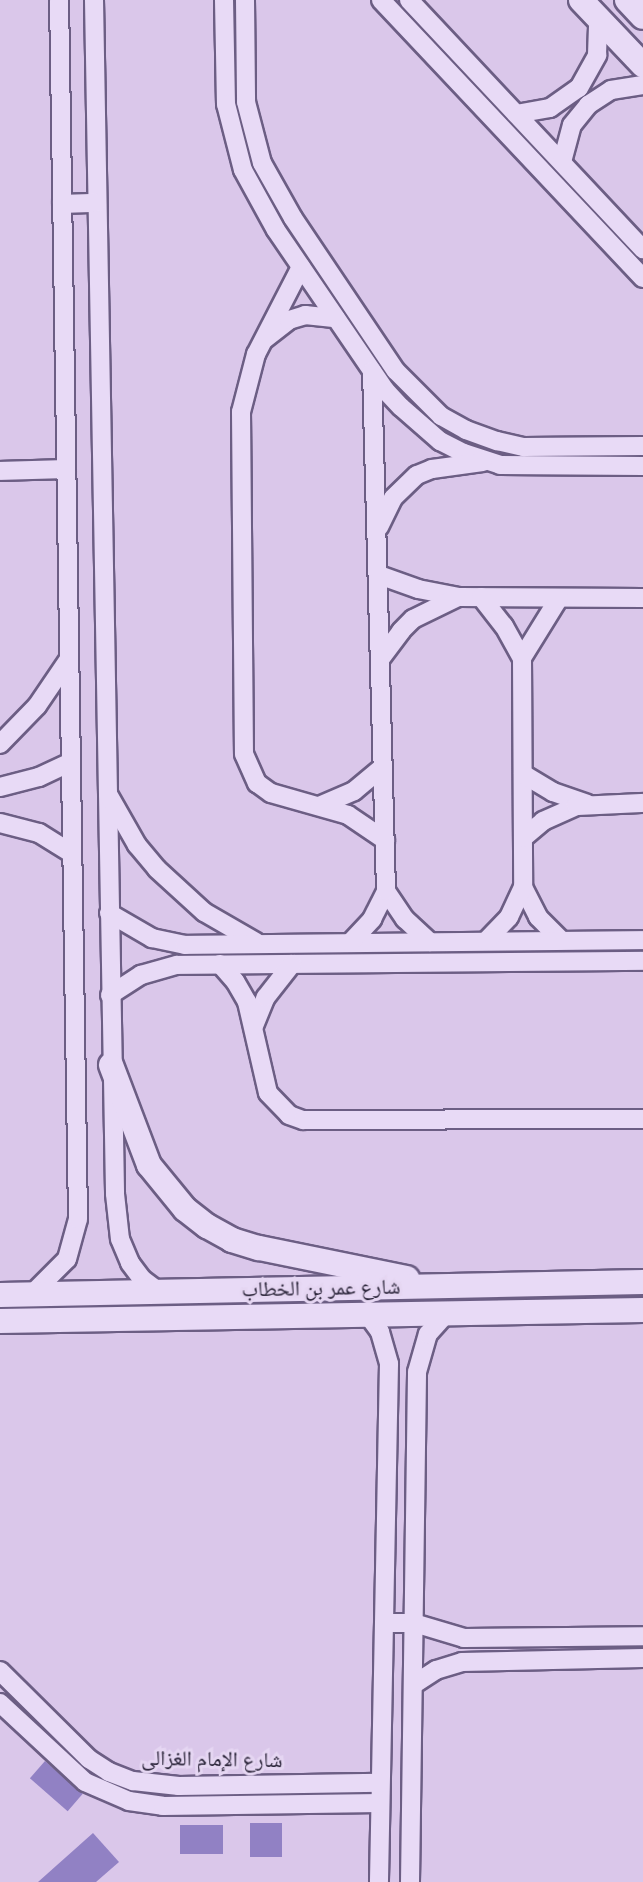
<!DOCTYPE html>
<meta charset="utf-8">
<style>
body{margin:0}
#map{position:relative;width:643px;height:1882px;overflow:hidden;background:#dac7ea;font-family:Merriweather,"Noto Naskh Arabic",serif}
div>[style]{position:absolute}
.building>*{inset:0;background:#9181c4;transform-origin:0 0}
.roads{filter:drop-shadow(2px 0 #6c5e84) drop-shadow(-2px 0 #6c5e84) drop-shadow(0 2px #6c5e84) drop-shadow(0 -2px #6c5e84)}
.street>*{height:18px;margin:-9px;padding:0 9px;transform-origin:9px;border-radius:9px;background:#e8daf6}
.secondary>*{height:24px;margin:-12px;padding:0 12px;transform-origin:12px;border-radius:12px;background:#e8daf6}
span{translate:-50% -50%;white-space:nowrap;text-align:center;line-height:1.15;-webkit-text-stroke:6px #e5d6f2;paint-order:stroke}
.street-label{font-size:21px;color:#272136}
</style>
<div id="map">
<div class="building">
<div style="left:45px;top:1761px;width:50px;height:23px;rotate:41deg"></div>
<div style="left:250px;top:1823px;width:32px;height:34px"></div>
<div style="left:180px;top:1825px;width:43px;height:29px"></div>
<div style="clip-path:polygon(93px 1833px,119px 1862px,96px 1882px,38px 1882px)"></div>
</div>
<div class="roads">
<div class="street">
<div style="left:94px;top:0;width:1194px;rotate:88.99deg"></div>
<div style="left:115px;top:1194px;width:45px;rotate:83.7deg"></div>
<div style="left:120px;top:1239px;width:26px;rotate:67deg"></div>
<div style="left:130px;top:1263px;width:20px;rotate:53deg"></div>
<div style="left:142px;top:1279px;width:20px;rotate:37deg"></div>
<div style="left:224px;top:0;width:104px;rotate:88.9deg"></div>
<div style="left:226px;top:104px;width:68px;rotate:75.6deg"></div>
<div style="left:243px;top:170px;width:68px;rotate:61.2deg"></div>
<div style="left:276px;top:230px;width:194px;rotate:55.7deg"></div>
<div style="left:385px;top:390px;width:23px;rotate:47deg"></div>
<div style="left:401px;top:407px;width:52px;rotate:41.1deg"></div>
<div style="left:440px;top:441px;width:27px;rotate:27deg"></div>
<div style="left:464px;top:453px;width:38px;rotate:18deg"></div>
<div style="left:500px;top:465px;width:143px;rotate:0.4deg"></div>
<div style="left:245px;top:0;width:102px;rotate:89.4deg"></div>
<div style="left:246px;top:102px;width:63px;rotate:75.3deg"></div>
<div style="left:262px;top:163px;width:63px;rotate:60.6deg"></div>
<div style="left:293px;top:218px;width:184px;rotate:56.1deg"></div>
<div style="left:396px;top:371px;width:64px;rotate:45deg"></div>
<div style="left:441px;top:416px;width:29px;rotate:29deg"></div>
<div style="left:466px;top:430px;width:33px;rotate:20deg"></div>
<div style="left:497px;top:441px;width:28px;rotate:13deg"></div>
<div style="left:524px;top:447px;width:119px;rotate:-0.5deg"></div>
<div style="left:381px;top:0;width:382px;rotate:46.7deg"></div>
<div style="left:409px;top:0;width:342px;rotate:46.8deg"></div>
<div style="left:516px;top:114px;width:35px;rotate:-10deg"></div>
<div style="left:550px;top:108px;width:35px;rotate:-35deg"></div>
<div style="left:579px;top:88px;width:38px;rotate:-61deg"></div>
<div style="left:597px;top:55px;width:37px;rotate:-88deg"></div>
<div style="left:562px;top:162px;width:38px;rotate:-75deg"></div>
<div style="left:572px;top:125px;width:26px;rotate:-51deg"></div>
<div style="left:588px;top:105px;width:27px;rotate:-33deg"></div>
<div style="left:611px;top:90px;width:32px;rotate:-9deg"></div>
<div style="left:62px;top:204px;width:35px;rotate:-2deg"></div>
<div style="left:301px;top:267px;width:98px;rotate:117.3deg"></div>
<div style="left:256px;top:354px;width:60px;rotate:104.5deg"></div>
<div style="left:241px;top:412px;width:342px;rotate:89.5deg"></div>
<div style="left:244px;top:754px;width:32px;rotate:66deg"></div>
<div style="left:257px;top:783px;width:17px;rotate:36deg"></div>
<div style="left:271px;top:793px;width:80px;rotate:15.9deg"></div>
<div style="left:348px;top:815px;width:45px;rotate:34deg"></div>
<div style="left:265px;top:339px;width:31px;rotate:-38deg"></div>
<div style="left:289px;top:320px;width:17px;rotate:-17deg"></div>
<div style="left:305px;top:315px;width:31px;rotate:6deg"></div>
<div style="left:0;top:471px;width:66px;rotate:-1.7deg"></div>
<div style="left:379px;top:527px;width:32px;rotate:-64deg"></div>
<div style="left:393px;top:498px;width:33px;rotate:-44deg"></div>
<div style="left:417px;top:475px;width:16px;rotate:-22deg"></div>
<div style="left:432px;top:469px;width:51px;rotate:-7.8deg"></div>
<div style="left:379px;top:575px;width:41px;rotate:19.7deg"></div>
<div style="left:418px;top:589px;width:42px;rotate:11deg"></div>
<div style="left:459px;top:597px;width:184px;rotate:0.3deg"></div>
<div style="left:481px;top:597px;width:37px;rotate:52deg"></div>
<div style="left:504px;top:626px;width:37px;rotate:61deg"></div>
<div style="left:559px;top:598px;width:70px;rotate:121.7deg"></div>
<div style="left:522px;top:658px;width:229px;rotate:89.7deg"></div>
<div style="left:523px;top:887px;width:34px;rotate:63deg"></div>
<div style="left:538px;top:917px;width:33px;rotate:45deg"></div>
<div style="left:381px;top:658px;width:34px;rotate:-53deg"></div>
<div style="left:401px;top:631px;width:17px;rotate:-45deg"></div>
<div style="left:413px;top:619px;width:48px;rotate:-26deg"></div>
<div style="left:0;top:744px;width:53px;rotate:-45.8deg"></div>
<div style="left:37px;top:706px;width:57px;rotate:-55.8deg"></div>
<div style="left:523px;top:774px;width:35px;rotate:31deg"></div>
<div style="left:553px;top:792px;width:36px;rotate:19deg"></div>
<div style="left:0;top:787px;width:40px;rotate:-14.4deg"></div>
<div style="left:39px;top:777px;width:35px;rotate:-25deg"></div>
<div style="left:108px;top:794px;width:59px;rotate:60.4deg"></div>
<div style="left:137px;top:845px;width:31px;rotate:50deg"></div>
<div style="left:157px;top:869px;width:64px;rotate:42.5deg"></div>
<div style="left:204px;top:912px;width:60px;rotate:30deg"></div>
<div style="left:319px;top:806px;width:38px;rotate:-23deg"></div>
<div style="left:354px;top:791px;width:38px;rotate:-40deg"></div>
<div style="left:0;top:823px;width:40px;rotate:14.4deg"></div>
<div style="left:39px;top:833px;width:39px;rotate:32deg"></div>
<div style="left:523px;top:838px;width:26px;rotate:-40deg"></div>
<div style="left:543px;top:821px;width:36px;rotate:-24deg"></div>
<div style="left:576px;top:806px;width:67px;rotate:-2.6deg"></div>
<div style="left:386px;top:891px;width:34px;rotate:56deg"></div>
<div style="left:405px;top:919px;width:34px;rotate:43deg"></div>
<div style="left:109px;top:913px;width:50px;rotate:30.2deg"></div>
<div style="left:152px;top:938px;width:34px;rotate:12deg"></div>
<div style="left:185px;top:945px;width:458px;rotate:-0.6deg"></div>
<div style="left:486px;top:941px;width:33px;rotate:-46deg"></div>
<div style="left:509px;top:917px;width:33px;rotate:-65deg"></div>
<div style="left:350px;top:943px;width:33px;rotate:-47deg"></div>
<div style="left:372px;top:919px;width:31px;rotate:-63deg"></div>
<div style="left:386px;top:891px;width:520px;rotate:-91.54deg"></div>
<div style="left:220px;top:964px;width:23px;rotate:49deg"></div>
<div style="left:235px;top:981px;width:24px;rotate:60deg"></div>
<div style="left:247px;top:1002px;width:93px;rotate:77deg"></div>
<div style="left:268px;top:1093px;width:30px;rotate:46deg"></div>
<div style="left:289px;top:1115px;width:15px;rotate:20deg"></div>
<div style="left:303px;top:1120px;width:340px;rotate:-0.2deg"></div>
<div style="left:110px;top:995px;width:37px;rotate:-33deg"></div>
<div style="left:141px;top:975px;width:37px;rotate:-16deg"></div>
<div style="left:177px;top:965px;width:466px;rotate:-0.5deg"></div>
<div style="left:254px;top:1026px;width:31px;rotate:-68deg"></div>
<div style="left:266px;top:997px;width:42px;rotate:-51.8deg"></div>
<div style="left:32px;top:1294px;width:49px;rotate:-45deg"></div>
<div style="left:67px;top:1259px;width:41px;rotate:-74.6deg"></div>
<div style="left:78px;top:1219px;width:1219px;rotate:-90.89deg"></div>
<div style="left:367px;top:1314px;width:22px;rotate:54deg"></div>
<div style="left:380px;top:1332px;width:33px;rotate:74deg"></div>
<div style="left:389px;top:1364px;width:518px;rotate:91.11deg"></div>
<div style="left:385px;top:1623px;width:29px"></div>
<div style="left:414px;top:1623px;width:52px;rotate:16.7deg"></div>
<div style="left:464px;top:1638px;width:179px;rotate:-0.6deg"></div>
<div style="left:0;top:1671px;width:125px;rotate:44.7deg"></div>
<div style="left:89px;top:1759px;width:24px;rotate:33deg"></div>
<div style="left:109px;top:1772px;width:26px;rotate:21deg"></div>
<div style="left:133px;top:1781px;width:46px;rotate:6.2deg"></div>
<div style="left:179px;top:1786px;width:201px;rotate:-0.9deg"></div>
<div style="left:413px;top:1685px;width:27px;rotate:-33deg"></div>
<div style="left:436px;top:1670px;width:27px;rotate:-17deg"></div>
<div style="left:462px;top:1662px;width:181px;rotate:-1.3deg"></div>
<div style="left:0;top:1703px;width:116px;rotate:42.9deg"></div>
<div style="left:85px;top:1782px;width:48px;rotate:23.4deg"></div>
<div style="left:129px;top:1801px;width:34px;rotate:8deg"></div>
<div style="left:163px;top:1806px;width:217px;rotate:-0.8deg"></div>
<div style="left:410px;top:1882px;width:510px;rotate:-89.21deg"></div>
<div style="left:417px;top:1372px;width:40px;rotate:-74deg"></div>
<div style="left:428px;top:1334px;width:30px;rotate:-48deg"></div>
</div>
<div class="secondary">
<div style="left:581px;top:0;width:90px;rotate:46.4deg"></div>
<div style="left:627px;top:0;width:23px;rotate:47deg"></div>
<div style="left:111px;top:1065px;width:107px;rotate:69.2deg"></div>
<div style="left:149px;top:1165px;width:57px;rotate:50.7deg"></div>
<div style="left:185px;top:1209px;width:28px;rotate:38deg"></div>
<div style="left:207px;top:1226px;width:29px;rotate:29deg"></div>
<div style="left:232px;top:1240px;width:28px;rotate:17deg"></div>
<div style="left:259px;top:1248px;width:151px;rotate:11.5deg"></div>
<div style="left:0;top:1295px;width:643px;rotate:-1.16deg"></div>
<div style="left:0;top:1321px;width:643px;rotate:-0.98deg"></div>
</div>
</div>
<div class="street-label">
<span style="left:321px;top:1288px;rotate:-1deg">شارع عمر بن الخطاب</span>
<span style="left:212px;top:1759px;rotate:1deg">شارع الإمام الغزالى</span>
</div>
</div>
